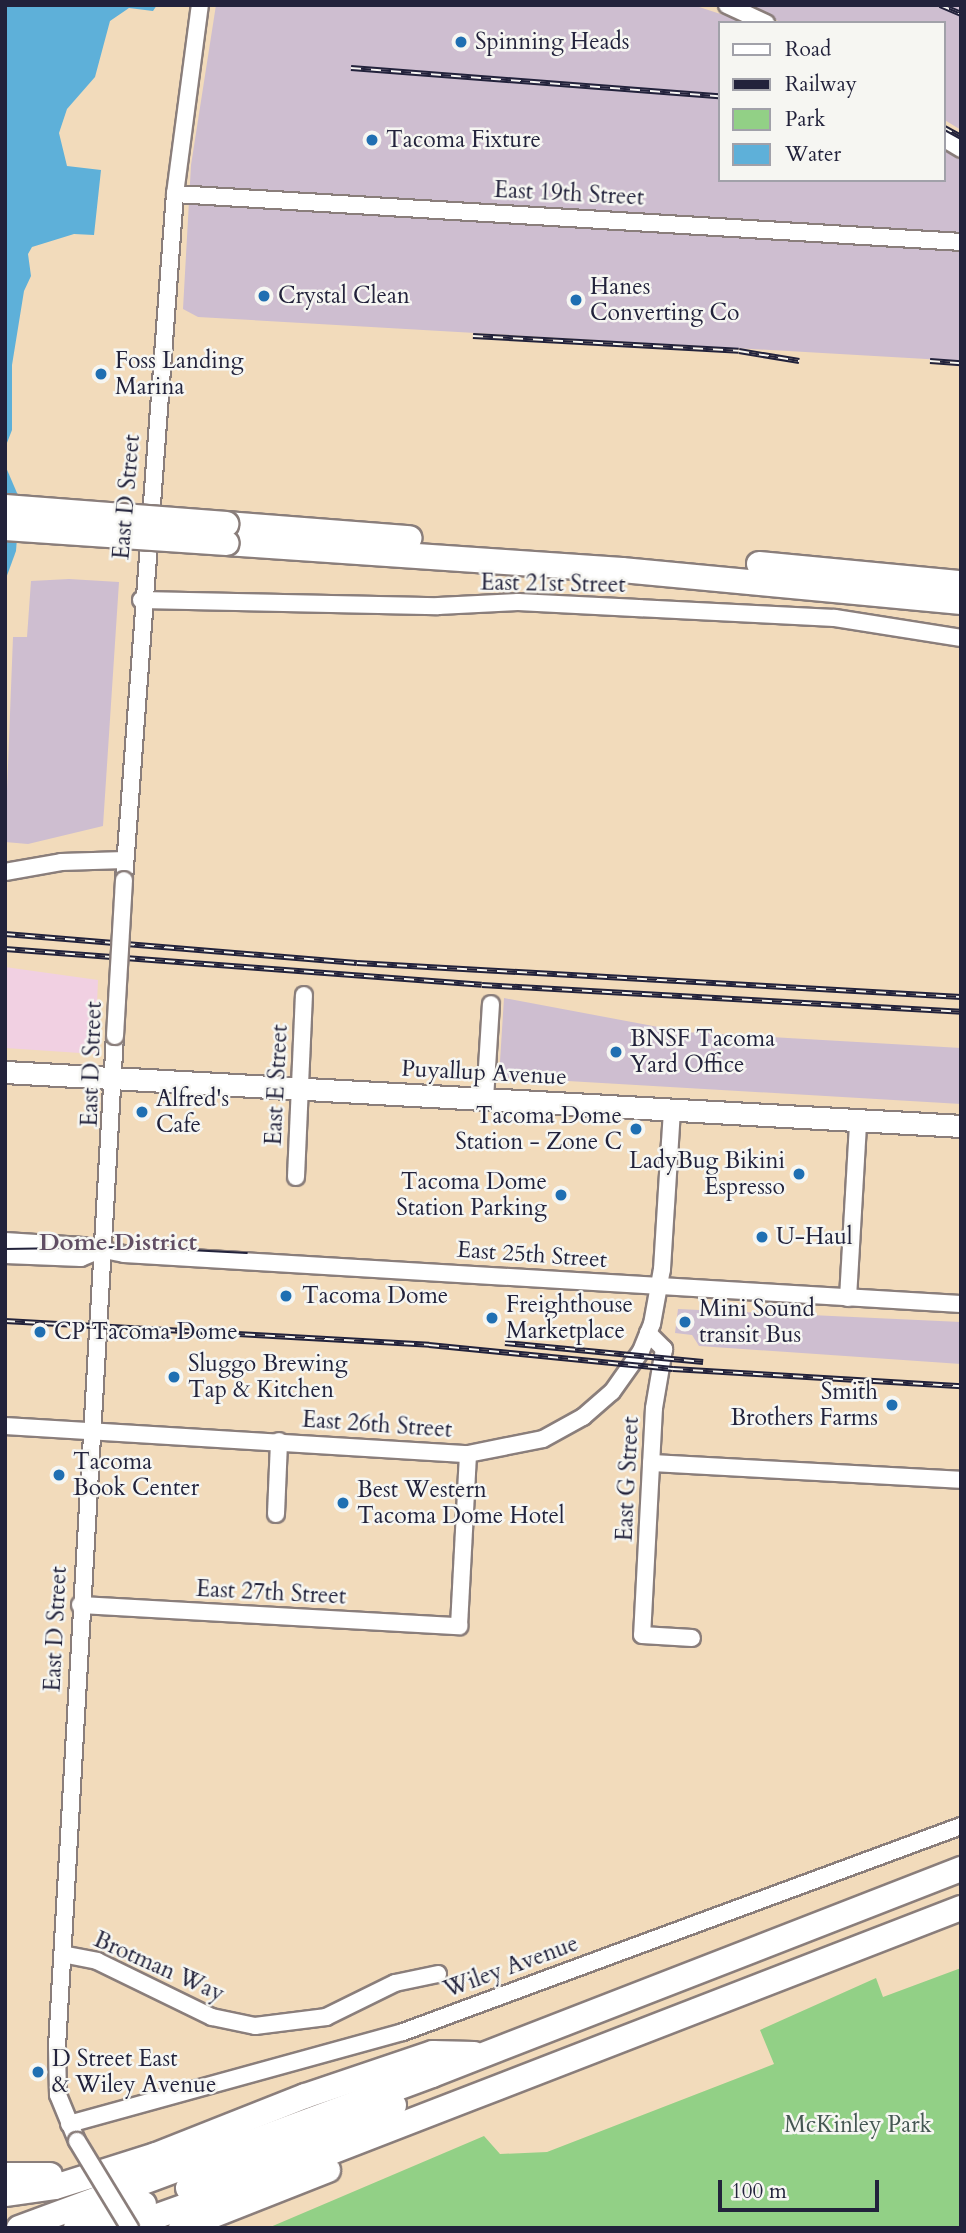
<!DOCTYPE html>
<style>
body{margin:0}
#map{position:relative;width:966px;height:2233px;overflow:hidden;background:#f2dbbb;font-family:Cardo,serif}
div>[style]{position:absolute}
.built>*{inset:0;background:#f1d0e2}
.industrial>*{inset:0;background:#cebed0}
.green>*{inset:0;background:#92d086}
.water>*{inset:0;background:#5eb0d9}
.roads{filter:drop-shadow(2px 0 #8a7e7b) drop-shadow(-2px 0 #8a7e7b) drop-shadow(0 2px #8a7e7b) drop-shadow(0 -2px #8a7e7b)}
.minor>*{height:16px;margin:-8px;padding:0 8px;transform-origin:8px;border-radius:8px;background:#fff}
.major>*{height:21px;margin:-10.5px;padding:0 10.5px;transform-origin:10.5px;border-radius:10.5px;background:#fff}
.highway>*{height:24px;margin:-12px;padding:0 12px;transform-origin:12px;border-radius:12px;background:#fff}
.tram>*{height:2px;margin:-1px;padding:0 1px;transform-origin:1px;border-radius:1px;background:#22223b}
.rail>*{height:6px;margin-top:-3px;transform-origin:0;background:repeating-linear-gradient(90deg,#f6f6f2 0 10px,#22223b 0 20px);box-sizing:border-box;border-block:2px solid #22223b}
.bridges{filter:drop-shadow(2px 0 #8a7e7b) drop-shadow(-2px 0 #8a7e7b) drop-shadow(0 2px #8a7e7b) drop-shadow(0 -2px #8a7e7b)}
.minor-bridge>*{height:16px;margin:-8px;padding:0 8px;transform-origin:8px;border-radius:8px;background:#fff}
.highway-bridge>*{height:24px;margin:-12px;padding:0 12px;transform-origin:12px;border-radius:12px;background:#fff}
.dots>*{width:19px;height:19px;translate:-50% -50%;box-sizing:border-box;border:4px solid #f6f6f2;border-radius:50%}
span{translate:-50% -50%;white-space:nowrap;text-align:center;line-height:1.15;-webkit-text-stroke:5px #f6f6f2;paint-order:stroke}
.poi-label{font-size:23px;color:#22223b}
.left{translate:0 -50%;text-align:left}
.right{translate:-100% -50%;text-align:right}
.street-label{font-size:23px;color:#22223b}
.park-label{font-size:23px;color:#445652}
.neighbourhood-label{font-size:24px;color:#614e64;font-weight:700}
.frame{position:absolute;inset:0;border:7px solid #22223b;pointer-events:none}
.legend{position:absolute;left:718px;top:21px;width:228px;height:161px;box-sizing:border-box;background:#f6f6f2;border:2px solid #a1a1a9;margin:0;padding:9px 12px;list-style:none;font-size:21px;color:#22223b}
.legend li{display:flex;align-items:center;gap:14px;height:35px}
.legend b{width:35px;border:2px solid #a1a1a9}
.scale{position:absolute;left:718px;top:2180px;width:161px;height:32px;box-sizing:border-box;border:4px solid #22223b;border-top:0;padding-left:9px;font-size:21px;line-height:24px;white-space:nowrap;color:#22223b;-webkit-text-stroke:5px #f6f6f2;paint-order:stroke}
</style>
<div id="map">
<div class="built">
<div style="clip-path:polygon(5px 967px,98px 980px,95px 1054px,5px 1048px)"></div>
</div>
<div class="industrial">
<div style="clip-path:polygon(216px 5px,693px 5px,748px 23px,719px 23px,719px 180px,943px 180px,943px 149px,961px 160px,961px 361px,198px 317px,183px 309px,191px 165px)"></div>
<div style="clip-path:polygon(748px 5px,961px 5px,961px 130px,943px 119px,943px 23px,782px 23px)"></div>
<div style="clip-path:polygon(69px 579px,119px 582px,103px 826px,28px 844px,5px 842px,13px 637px,27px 637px,31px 581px)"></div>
<div style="clip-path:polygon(504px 998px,685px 1032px,961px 1048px,961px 1104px,499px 1077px)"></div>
<div style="clip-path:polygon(678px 1309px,961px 1322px,961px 1364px,699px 1346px,692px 1335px,675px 1333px)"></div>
</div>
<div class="green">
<div style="clip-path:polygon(961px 1968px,961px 2228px,268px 2228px,484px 2136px,500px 2154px,547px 2152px,774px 2064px,760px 2030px,876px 1978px,883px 1997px)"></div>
</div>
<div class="water">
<div style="clip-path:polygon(5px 5px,157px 5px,153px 11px,129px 8px,110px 21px,95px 77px,67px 109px,59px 133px,67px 166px,101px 170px,94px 235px,74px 234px,32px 247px,28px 254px,31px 276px,24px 291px,12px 365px,12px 430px,5px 448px)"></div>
<div style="clip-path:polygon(5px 465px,20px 500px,16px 551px,5px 581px)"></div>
</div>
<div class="roads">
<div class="minor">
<div style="left:727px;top:5px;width:43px;rotate:24.8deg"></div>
<div style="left:943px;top:138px;width:21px;rotate:31deg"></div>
<div style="left:175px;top:194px;width:787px;rotate:3.49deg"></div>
<div style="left:141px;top:600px;width:297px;rotate:1.2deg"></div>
<div style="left:438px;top:606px;width:80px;rotate:-2.9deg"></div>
<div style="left:518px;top:602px;width:317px;rotate:2.9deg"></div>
<div style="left:835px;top:618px;width:128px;rotate:9deg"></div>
<div style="left:5px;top:872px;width:57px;rotate:-10.1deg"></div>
<div style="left:61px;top:862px;width:64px;rotate:-1.8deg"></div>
<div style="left:124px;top:880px;width:688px;rotate:-85.75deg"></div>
<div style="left:175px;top:194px;width:191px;rotate:-82.5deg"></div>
<div style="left:485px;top:1099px;width:95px;rotate:-86.4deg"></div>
<div style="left:296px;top:1177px;width:182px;rotate:-87.5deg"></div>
<div style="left:5px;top:1241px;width:78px;rotate:3.7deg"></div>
<div style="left:83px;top:1246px;width:42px;rotate:11deg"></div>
<div style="left:124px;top:1254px;width:838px;rotate:3.42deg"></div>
<div style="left:5px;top:1255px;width:76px;rotate:2.3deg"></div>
<div style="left:81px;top:1258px;width:21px;rotate:-23deg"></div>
<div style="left:848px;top:1298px;width:176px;rotate:-86.7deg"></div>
<div style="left:648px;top:1333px;width:23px;rotate:45deg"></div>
<div style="left:664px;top:1349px;width:60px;rotate:99.6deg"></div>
<div style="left:654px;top:1408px;width:227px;rotate:93deg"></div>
<div style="left:642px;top:1635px;width:50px;rotate:3.4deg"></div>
<div style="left:5px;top:1426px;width:464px;rotate:3.5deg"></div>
<div style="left:468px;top:1454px;width:76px;rotate:-11.3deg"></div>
<div style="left:543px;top:1439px;width:46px;rotate:-28.8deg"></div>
<div style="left:583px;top:1417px;width:38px;rotate:-41deg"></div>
<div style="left:612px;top:1392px;width:50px;rotate:-54.7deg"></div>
<div style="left:641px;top:1351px;width:29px;rotate:-68deg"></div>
<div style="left:652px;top:1324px;width:56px;rotate:-79.7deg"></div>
<div style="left:662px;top:1269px;width:158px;rotate:-86.4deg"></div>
<div style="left:651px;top:1463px;width:310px;rotate:3.1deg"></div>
<div style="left:276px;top:1514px;width:73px;rotate:-87.6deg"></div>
<div style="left:80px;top:1605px;width:380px;rotate:3.2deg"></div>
<div style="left:459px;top:1626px;width:172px;rotate:-87deg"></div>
<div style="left:62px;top:1954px;width:36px;rotate:11deg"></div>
<div style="left:97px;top:1961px;width:128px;rotate:26deg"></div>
<div style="left:212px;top:2017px;width:44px;rotate:11.8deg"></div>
<div style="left:255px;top:2026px;width:72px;rotate:-7.2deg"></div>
<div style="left:326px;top:2017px;width:77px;rotate:-26.2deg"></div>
<div style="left:395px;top:1983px;width:44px;rotate:-11.8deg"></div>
<div style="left:69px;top:2124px;width:346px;rotate:-15.4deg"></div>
<div style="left:403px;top:2032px;width:595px;rotate:-20.26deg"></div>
<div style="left:77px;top:2141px;width:50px;rotate:-112.4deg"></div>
<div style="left:58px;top:2095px;width:48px;rotate:-91.2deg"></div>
<div style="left:57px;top:2047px;width:1013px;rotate:-86.72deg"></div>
</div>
<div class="major">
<div style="left:5px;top:1072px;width:958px;rotate:3.23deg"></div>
</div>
<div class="highway">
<div style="left:226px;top:524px;width:184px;rotate:4.4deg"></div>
<div style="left:226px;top:543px;width:397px;rotate:3.9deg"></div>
<div style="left:622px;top:570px;width:341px;rotate:5.4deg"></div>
<div style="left:759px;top:564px;width:203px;rotate:5.4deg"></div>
<div style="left:5px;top:2175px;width:45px"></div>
<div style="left:188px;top:2188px;width:222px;rotate:-21.9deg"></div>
<div style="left:5px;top:2194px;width:50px;rotate:-8deg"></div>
<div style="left:55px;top:2187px;width:106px;rotate:-17.6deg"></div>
<div style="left:156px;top:2155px;width:160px;rotate:-21.6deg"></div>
<div style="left:305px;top:2096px;width:135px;rotate:-18.6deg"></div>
<div style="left:433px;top:2053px;width:41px;rotate:1.4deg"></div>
<div style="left:19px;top:2228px;width:440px;rotate:-20.3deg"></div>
<div style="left:432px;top:2075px;width:568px;rotate:-21.28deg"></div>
<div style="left:76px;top:2228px;width:72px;rotate:-19.4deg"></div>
<div style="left:124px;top:2228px;width:149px;rotate:-19.7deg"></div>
<div style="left:264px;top:2178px;width:747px;rotate:-21.18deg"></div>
<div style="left:181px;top:2228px;width:158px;rotate:-21.5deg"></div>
</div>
</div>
<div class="tram">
<div style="left:5px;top:1249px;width:127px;rotate:-0.9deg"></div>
<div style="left:132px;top:1247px;width:115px;rotate:3deg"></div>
</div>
<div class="rail">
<div style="left:940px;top:5px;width:23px;rotate:23deg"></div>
<div style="left:351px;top:68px;width:369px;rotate:4.4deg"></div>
<div style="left:943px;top:127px;width:21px;rotate:29deg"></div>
<div style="left:473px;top:336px;width:266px;rotate:3.2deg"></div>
<div style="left:739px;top:351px;width:61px;rotate:9.5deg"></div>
<div style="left:930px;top:361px;width:31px;rotate:4deg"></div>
<div style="left:5px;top:934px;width:353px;rotate:4.7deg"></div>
<div style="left:357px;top:963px;width:605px;rotate:3.22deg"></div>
<div style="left:5px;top:949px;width:478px;rotate:4.3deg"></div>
<div style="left:482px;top:985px;width:480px;rotate:3.2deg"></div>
<div style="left:5px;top:1321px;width:425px;rotate:3.2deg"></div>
<div style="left:429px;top:1345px;width:245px;rotate:5.6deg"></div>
<div style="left:673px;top:1369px;width:289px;rotate:3.4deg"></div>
<div style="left:505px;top:1343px;width:199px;rotate:5.5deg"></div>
</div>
<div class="bridges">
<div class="minor-bridge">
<div style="left:115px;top:1036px;width:156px;rotate:-86.7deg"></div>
<div style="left:77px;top:2141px;width:102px;rotate:58.7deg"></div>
</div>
<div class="highway-bridge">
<div style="left:5px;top:507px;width:222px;rotate:4.4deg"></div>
<div style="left:5px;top:528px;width:222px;rotate:3.9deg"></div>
</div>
</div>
<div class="dots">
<div style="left:461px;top:42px;background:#1f6fb2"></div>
<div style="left:372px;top:140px;background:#1f6fb2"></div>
<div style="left:264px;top:296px;background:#1f6fb2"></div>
<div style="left:576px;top:300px;background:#1f6fb2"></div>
<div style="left:101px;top:374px;background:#1f6fb2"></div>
<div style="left:616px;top:1052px;background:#1f6fb2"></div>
<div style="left:142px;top:1112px;background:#1f6fb2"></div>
<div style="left:636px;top:1129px;background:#1f6fb2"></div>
<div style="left:799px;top:1174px;background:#1f6fb2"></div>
<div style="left:561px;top:1195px;background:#1f6fb2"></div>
<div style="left:762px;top:1237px;background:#1f6fb2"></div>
<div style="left:286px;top:1296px;background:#1f6fb2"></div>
<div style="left:492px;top:1318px;background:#1f6fb2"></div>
<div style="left:685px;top:1322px;background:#1f6fb2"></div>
<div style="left:40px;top:1332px;background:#1f6fb2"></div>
<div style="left:174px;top:1377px;background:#1f6fb2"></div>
<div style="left:892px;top:1405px;background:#1f6fb2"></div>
<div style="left:59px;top:1475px;background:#1f6fb2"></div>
<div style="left:343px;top:1503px;background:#1f6fb2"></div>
<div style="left:38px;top:2072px;background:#1f6fb2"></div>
</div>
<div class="poi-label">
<span class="left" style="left:475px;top:42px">Spinning Heads</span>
<span class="left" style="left:386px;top:140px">Tacoma Fixture</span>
<span class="left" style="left:590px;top:300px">Hanes<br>Converting Co</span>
<span class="left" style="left:278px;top:296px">Crystal Clean</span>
<span class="left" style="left:115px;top:374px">Foss Landing<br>Marina</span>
<span class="left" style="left:630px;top:1052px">BNSF Tacoma<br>Yard Office</span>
<span class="left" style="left:156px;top:1112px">Alfred's<br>Cafe</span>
<span class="right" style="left:622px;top:1129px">Tacoma Dome<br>Station - Zone C</span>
<span class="right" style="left:785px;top:1174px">LadyBug Bikini<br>Espresso</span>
<span class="right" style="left:547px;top:1195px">Tacoma Dome<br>Station Parking</span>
<span class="left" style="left:776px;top:1237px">U-Haul</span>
<span class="left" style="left:302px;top:1296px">Tacoma Dome</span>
<span class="left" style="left:506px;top:1318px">Freighthouse<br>Marketplace</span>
<span class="left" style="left:699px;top:1322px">Mini Sound<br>transit Bus</span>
<span class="left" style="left:54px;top:1332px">CP Tacoma Dome</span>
<span class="left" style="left:188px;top:1377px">Sluggo Brewing<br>Tap &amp; Kitchen</span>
<span class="right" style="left:878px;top:1405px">Smith<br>Brothers Farms</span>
<span class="left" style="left:73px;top:1475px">Tacoma<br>Book Center</span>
<span class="left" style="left:357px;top:1503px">Best Western<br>Tacoma Dome Hotel</span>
<span class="left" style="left:52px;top:2072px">D Street East<br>&amp; Wiley Avenue</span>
</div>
<div class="street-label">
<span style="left:569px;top:194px;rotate:3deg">East 19th Street</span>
<span style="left:127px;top:497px;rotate:-85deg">East D Street</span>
<span style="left:553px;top:584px;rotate:1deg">East 21st Street</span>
<span style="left:92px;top:1064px;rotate:-88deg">East D Street</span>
<span style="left:484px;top:1073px;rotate:3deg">Puyallup Avenue</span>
<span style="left:277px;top:1085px;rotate:-87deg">East E Street</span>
<span style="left:532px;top:1255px;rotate:4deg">East 25th Street</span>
<span style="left:377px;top:1425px;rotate:4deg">East 26th Street</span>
<span style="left:628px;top:1479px;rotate:-87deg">East G Street</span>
<span style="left:271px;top:1593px;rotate:3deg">East 27th Street</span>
<span style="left:56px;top:1629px;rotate:-87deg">East D Street</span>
<span style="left:159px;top:1967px;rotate:24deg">Brotman Way</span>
<span style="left:511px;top:1967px;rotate:-20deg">Wiley Avenue</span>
</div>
<div class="park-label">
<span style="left:858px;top:2125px">McKinley Park</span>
</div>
<div class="neighbourhood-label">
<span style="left:118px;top:1243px">Dome District</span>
</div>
<div class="frame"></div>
<ul class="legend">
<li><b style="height:9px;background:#fff"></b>Road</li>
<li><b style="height:9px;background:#22223b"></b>Railway</li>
<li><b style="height:19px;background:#92d086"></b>Park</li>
<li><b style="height:19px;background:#5eb0d9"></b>Water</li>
</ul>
<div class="scale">100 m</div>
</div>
